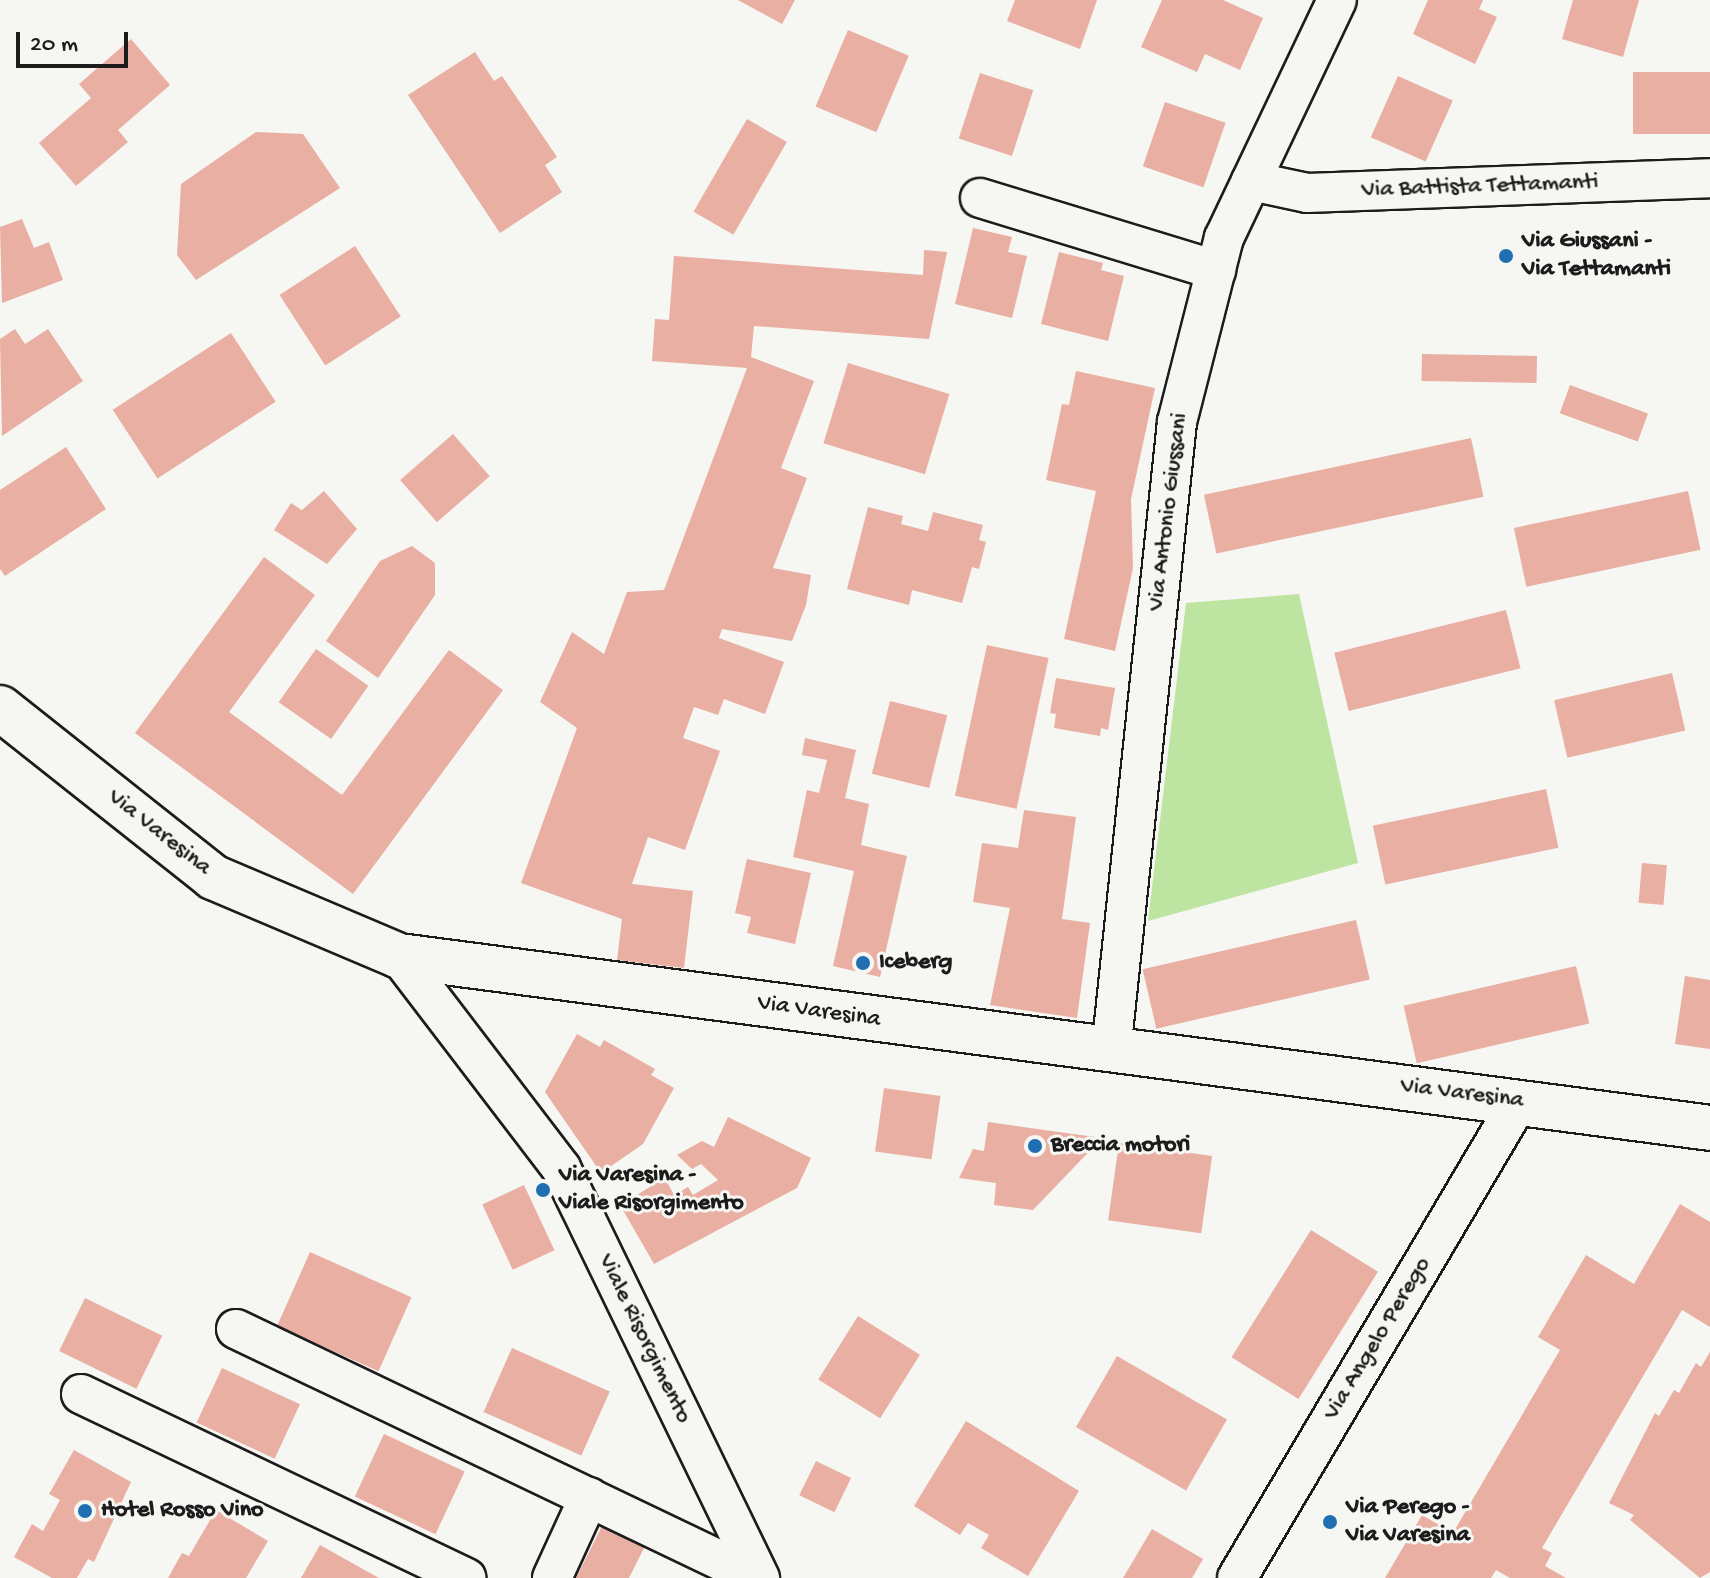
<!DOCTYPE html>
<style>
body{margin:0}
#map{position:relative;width:1710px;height:1578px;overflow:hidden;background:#f6f6f2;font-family:"Gochi Hand",sans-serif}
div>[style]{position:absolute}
.green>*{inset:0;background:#bde4a0}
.building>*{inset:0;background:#e9afa3;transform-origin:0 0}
.roads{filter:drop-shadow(2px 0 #1c1c1c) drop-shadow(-2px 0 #1c1c1c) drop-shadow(0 2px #1c1c1c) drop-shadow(0 -2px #1c1c1c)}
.street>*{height:38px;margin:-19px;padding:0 19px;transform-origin:19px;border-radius:19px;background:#f6f6f2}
.primary>*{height:44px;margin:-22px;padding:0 22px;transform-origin:22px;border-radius:22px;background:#f6f6f2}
.dots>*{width:22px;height:22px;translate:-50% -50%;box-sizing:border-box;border:4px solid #f6f6f2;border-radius:50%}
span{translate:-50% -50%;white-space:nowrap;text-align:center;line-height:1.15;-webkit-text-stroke:6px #f6f6f2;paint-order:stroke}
.street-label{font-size:24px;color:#1c1c1c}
.poi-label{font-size:24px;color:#1c1c1c;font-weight:700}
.left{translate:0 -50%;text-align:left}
.scale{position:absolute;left:16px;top:32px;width:112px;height:36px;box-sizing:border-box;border:4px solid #1c1c1c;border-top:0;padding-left:10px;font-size:24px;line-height:28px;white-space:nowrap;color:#1c1c1c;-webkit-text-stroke:6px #f6f6f2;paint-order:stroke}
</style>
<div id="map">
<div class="green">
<div style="clip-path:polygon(1299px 594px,1358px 863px,1148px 921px,1186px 603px)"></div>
</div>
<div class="building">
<div style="clip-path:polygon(738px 0,795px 0,782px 24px)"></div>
<div style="clip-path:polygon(1015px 0,1097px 0,1080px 49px,1007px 21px)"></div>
<div style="clip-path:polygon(1162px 0,1223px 0,1263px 18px,1240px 70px,1205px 54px,1197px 72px,1141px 47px)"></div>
<div style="clip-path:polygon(1428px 0,1483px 0,1479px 9px,1497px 17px,1475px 64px,1413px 34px)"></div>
<div style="clip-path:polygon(1573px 0,1639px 0,1623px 57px,1562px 39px)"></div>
<div style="left:848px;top:30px;width:66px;height:83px;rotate:23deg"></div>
<div style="clip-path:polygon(131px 39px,170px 85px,118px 130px,128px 142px,76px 186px,39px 143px,91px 98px,79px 84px)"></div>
<div style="clip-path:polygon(475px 52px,494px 81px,502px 76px,557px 157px,545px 165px,562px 192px,500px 233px,408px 95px)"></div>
<div style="left:1710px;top:72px;width:62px;height:77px;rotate:90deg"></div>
<div style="left:980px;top:73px;width:56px;height:69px;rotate:18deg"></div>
<div style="left:1398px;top:76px;width:60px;height:67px;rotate:24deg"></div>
<div style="left:1165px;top:102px;width:64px;height:68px;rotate:19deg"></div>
<div style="left:747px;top:119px;width:46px;height:107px;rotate:30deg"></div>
<div style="clip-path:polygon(256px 132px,303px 134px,340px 188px,196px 280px,177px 255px,181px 184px)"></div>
<div style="clip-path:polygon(22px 219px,34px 248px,49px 242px,63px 280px,2px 303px,0 227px)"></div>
<div style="clip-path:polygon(973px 228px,1012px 237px,1008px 252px,1027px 256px,1012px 318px,955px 304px)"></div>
<div style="left:355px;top:246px;width:84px;height:90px;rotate:57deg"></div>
<div style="clip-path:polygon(924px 250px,947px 252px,929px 339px,754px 326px,751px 357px,814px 381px,781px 468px,807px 478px,773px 568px,811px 575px,806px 605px,792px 641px,722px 629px,719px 638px,784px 662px,765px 714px,724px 699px,718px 715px,694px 707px,683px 738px,720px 751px,685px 850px,648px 837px,632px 884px,693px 891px,684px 968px,617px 960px,622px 919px,521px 883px,577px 728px,540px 702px,572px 632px,604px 654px,627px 592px,664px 590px,747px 368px,652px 361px,655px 319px,669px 320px,674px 256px,923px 275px)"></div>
<div style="clip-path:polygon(1059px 252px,1103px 263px,1101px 270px,1124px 276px,1108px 341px,1041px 324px)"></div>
<div style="clip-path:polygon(15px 329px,25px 344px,48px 329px,83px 381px,2px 436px,0 339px)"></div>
<div style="left:231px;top:333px;width:82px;height:141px;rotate:57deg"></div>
<div style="left:1422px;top:354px;width:115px;height:27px;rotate:1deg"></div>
<div style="left:848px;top:363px;width:106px;height:84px;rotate:17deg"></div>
<div style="clip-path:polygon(1076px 371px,1155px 388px,1131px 499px,1133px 568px,1115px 651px,1064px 639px,1096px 491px,1046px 480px,1062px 404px,1069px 405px)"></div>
<div style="left:1570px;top:385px;width:83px;height:30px;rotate:20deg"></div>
<div style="left:453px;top:434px;width:56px;height:70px;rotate:49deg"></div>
<div style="left:1471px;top:438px;width:60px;height:273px;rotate:78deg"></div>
<div style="clip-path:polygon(66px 447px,106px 509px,5px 576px,0 569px,0 490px)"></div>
<div style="clip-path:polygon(324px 491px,357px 529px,327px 564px,274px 530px,291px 503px,302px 510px)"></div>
<div style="left:1688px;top:491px;width:60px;height:178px;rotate:78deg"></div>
<div style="clip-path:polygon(868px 507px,903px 516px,901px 524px,928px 531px,933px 512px,983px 525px,979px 540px,986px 542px,979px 569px,972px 567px,962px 603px,912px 590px,909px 605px,847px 589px)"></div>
<div style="clip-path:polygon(412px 546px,435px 563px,435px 595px,378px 678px,326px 641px,380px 561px)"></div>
<div style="clip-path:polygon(264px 557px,315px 595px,229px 712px,342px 795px,449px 650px,503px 690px,353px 894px,135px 733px)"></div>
<div style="left:1506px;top:610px;width:60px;height:177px;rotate:76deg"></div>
<div style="left:987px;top:645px;width:63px;height:154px;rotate:12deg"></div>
<div style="left:316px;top:649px;width:64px;height:65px;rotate:35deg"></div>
<div style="left:1672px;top:673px;width:59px;height:121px;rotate:77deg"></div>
<div style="clip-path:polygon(1056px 678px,1115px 688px,1108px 730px,1101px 728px,1100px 736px,1054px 728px,1056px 714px,1050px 713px)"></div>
<div style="left:890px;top:701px;width:59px;height:75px;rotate:14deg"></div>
<div style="clip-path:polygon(805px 738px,856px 750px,845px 798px,869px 804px,861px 845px,907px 856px,880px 977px,833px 966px,854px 871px,793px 857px,807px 790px,819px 793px,827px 760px,802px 755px)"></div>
<div style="left:1546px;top:789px;width:60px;height:177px;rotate:78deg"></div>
<div style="clip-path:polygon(1024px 810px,1076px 817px,1062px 919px,1090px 923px,1077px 1018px,990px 1005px,1010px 908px,973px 902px,982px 843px,1018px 848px)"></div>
<div style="clip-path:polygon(747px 859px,811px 873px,795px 944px,747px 933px,751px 917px,735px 913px)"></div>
<div style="left:1642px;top:863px;width:25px;height:40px;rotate:5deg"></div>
<div style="left:1356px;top:920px;width:61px;height:219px;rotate:77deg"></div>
<div style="left:1576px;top:966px;width:59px;height:177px;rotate:77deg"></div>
<div style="clip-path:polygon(1685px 976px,1710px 980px,1710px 1049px,1675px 1044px)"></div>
<div style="clip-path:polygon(577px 1034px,600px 1047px,604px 1040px,655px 1069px,651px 1075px,674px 1088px,643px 1144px,601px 1173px,545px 1092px)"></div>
<div style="left:884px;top:1088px;width:57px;height:64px;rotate:8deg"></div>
<div style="clip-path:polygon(728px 1117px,811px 1158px,797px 1188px,654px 1264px,620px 1205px,665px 1178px,674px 1195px,688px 1187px,693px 1195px,718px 1180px,701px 1164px,692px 1169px,677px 1155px,702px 1141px,714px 1147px)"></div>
<div style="clip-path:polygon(988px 1122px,1102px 1138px,1033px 1210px,994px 1205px,996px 1183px,959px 1178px,973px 1149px,984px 1151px)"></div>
<div style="left:1119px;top:1143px;width:94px;height:78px;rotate:8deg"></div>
<div style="left:524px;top:1185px;width:72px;height:46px;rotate:65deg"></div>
<div style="clip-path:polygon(1680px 1204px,1710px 1222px,1710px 1327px,1682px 1310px,1542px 1548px,1552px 1553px,1545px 1566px,1566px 1578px,1510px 1578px,1496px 1570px,1491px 1578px,1385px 1578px,1422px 1515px,1453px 1533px,1560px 1350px,1538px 1337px,1586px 1255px,1634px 1284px)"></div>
<div style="left:1311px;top:1230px;width:79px;height:150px;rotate:32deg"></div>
<div style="left:310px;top:1252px;width:111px;height:81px;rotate:24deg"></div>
<div style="left:85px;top:1298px;width:86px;height:59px;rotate:26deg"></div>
<div style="left:858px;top:1316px;width:73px;height:75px;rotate:32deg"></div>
<div style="left:512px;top:1348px;width:107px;height:70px;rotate:24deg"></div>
<div style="clip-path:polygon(1710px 1352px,1710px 1572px,1700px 1578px,1630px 1520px,1634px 1515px,1609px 1503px,1655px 1413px,1659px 1416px,1674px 1390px,1679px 1393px,1696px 1363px,1701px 1367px)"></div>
<div style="left:1117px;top:1356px;width:127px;height:82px;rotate:30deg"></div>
<div style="left:222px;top:1368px;width:86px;height:60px;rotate:25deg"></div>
<div style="clip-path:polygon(966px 1421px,1079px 1491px,1028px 1576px,981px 1548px,989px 1535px,968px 1523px,960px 1535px,914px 1506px)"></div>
<div style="left:384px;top:1434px;width:89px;height:69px;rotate:25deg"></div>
<div style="clip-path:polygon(74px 1450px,131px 1482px,94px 1562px,88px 1559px,77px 1578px,52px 1578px,14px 1557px,32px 1524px,43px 1531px,60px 1500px,49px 1494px)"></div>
<div style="left:816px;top:1461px;width:39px;height:38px;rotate:26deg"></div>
<div style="clip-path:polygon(216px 1510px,268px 1541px,246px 1578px,168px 1578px,182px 1553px,189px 1556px)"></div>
<div style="clip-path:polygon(607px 1516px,649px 1538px,629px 1578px,576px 1578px)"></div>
<div style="clip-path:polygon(1152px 1529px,1203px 1559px,1192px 1578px,1123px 1578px)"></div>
<div style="clip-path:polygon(320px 1545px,379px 1578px,301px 1578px)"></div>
</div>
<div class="roads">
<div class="street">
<div style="left:1251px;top:181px;width:57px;rotate:12.1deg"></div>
<div style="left:1307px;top:193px;width:403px;rotate:-2.1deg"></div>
<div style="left:980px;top:198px;width:247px;rotate:17deg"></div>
<div style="left:399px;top:956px;width:267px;rotate:52.6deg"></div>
<div style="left:561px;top:1168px;width:456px;rotate:64.1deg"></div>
<div style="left:1111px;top:1052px;width:633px;rotate:-84.02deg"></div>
<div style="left:1177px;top:422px;width:190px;rotate:-75.7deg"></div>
<div style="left:1224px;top:238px;width:263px;rotate:-64.6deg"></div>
<div style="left:236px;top:1329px;width:577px;rotate:25.54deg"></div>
<div style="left:81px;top:1394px;width:427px;rotate:25.5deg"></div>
<div style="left:552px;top:1578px;width:89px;rotate:-65.4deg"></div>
<div style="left:1237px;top:1578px;width:554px;rotate:-59.41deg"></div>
</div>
<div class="primary">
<div style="left:0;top:708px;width:272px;rotate:38.4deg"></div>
<div style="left:213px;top:877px;width:202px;rotate:23deg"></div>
<div style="left:399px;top:956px;width:1322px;rotate:7.47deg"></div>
</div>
</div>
<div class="dots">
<div style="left:1506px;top:256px;background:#1f6fb2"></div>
<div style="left:863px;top:963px;background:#1f6fb2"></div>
<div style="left:1035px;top:1146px;background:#1f6fb2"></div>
<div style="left:543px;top:1190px;background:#1f6fb2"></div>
<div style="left:85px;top:1511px;background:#1f6fb2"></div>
<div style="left:1330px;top:1522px;background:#1f6fb2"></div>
</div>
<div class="street-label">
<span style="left:1480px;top:187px;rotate:-2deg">Via Battista Tettamanti</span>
<span style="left:1169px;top:512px;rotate:-83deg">Via Antonio Giussani</span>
<span style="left:159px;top:833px;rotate:38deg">Via Varesina</span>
<span style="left:819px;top:1012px;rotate:8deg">Via Varesina</span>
<span style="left:1462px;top:1094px;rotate:7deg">Via Varesina</span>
<span style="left:644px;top:1339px;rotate:64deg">Viale Risorgimento</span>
<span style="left:1378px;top:1339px;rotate:-59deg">Via Angelo Perego</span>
</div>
<div class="poi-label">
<span class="left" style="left:1522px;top:256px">Via Giussani -<br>Via Tettamanti</span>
<span class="left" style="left:879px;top:963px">Iceberg</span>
<span class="left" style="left:1051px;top:1146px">Breccia motori</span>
<span class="left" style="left:559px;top:1190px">Via Varesina -<br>Viale Risorgimento</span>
<span class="left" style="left:1346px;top:1522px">Via Perego -<br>Via Varesina</span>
<span class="left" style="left:101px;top:1511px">Hotel Rosso Vino</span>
</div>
<div class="scale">20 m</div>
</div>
